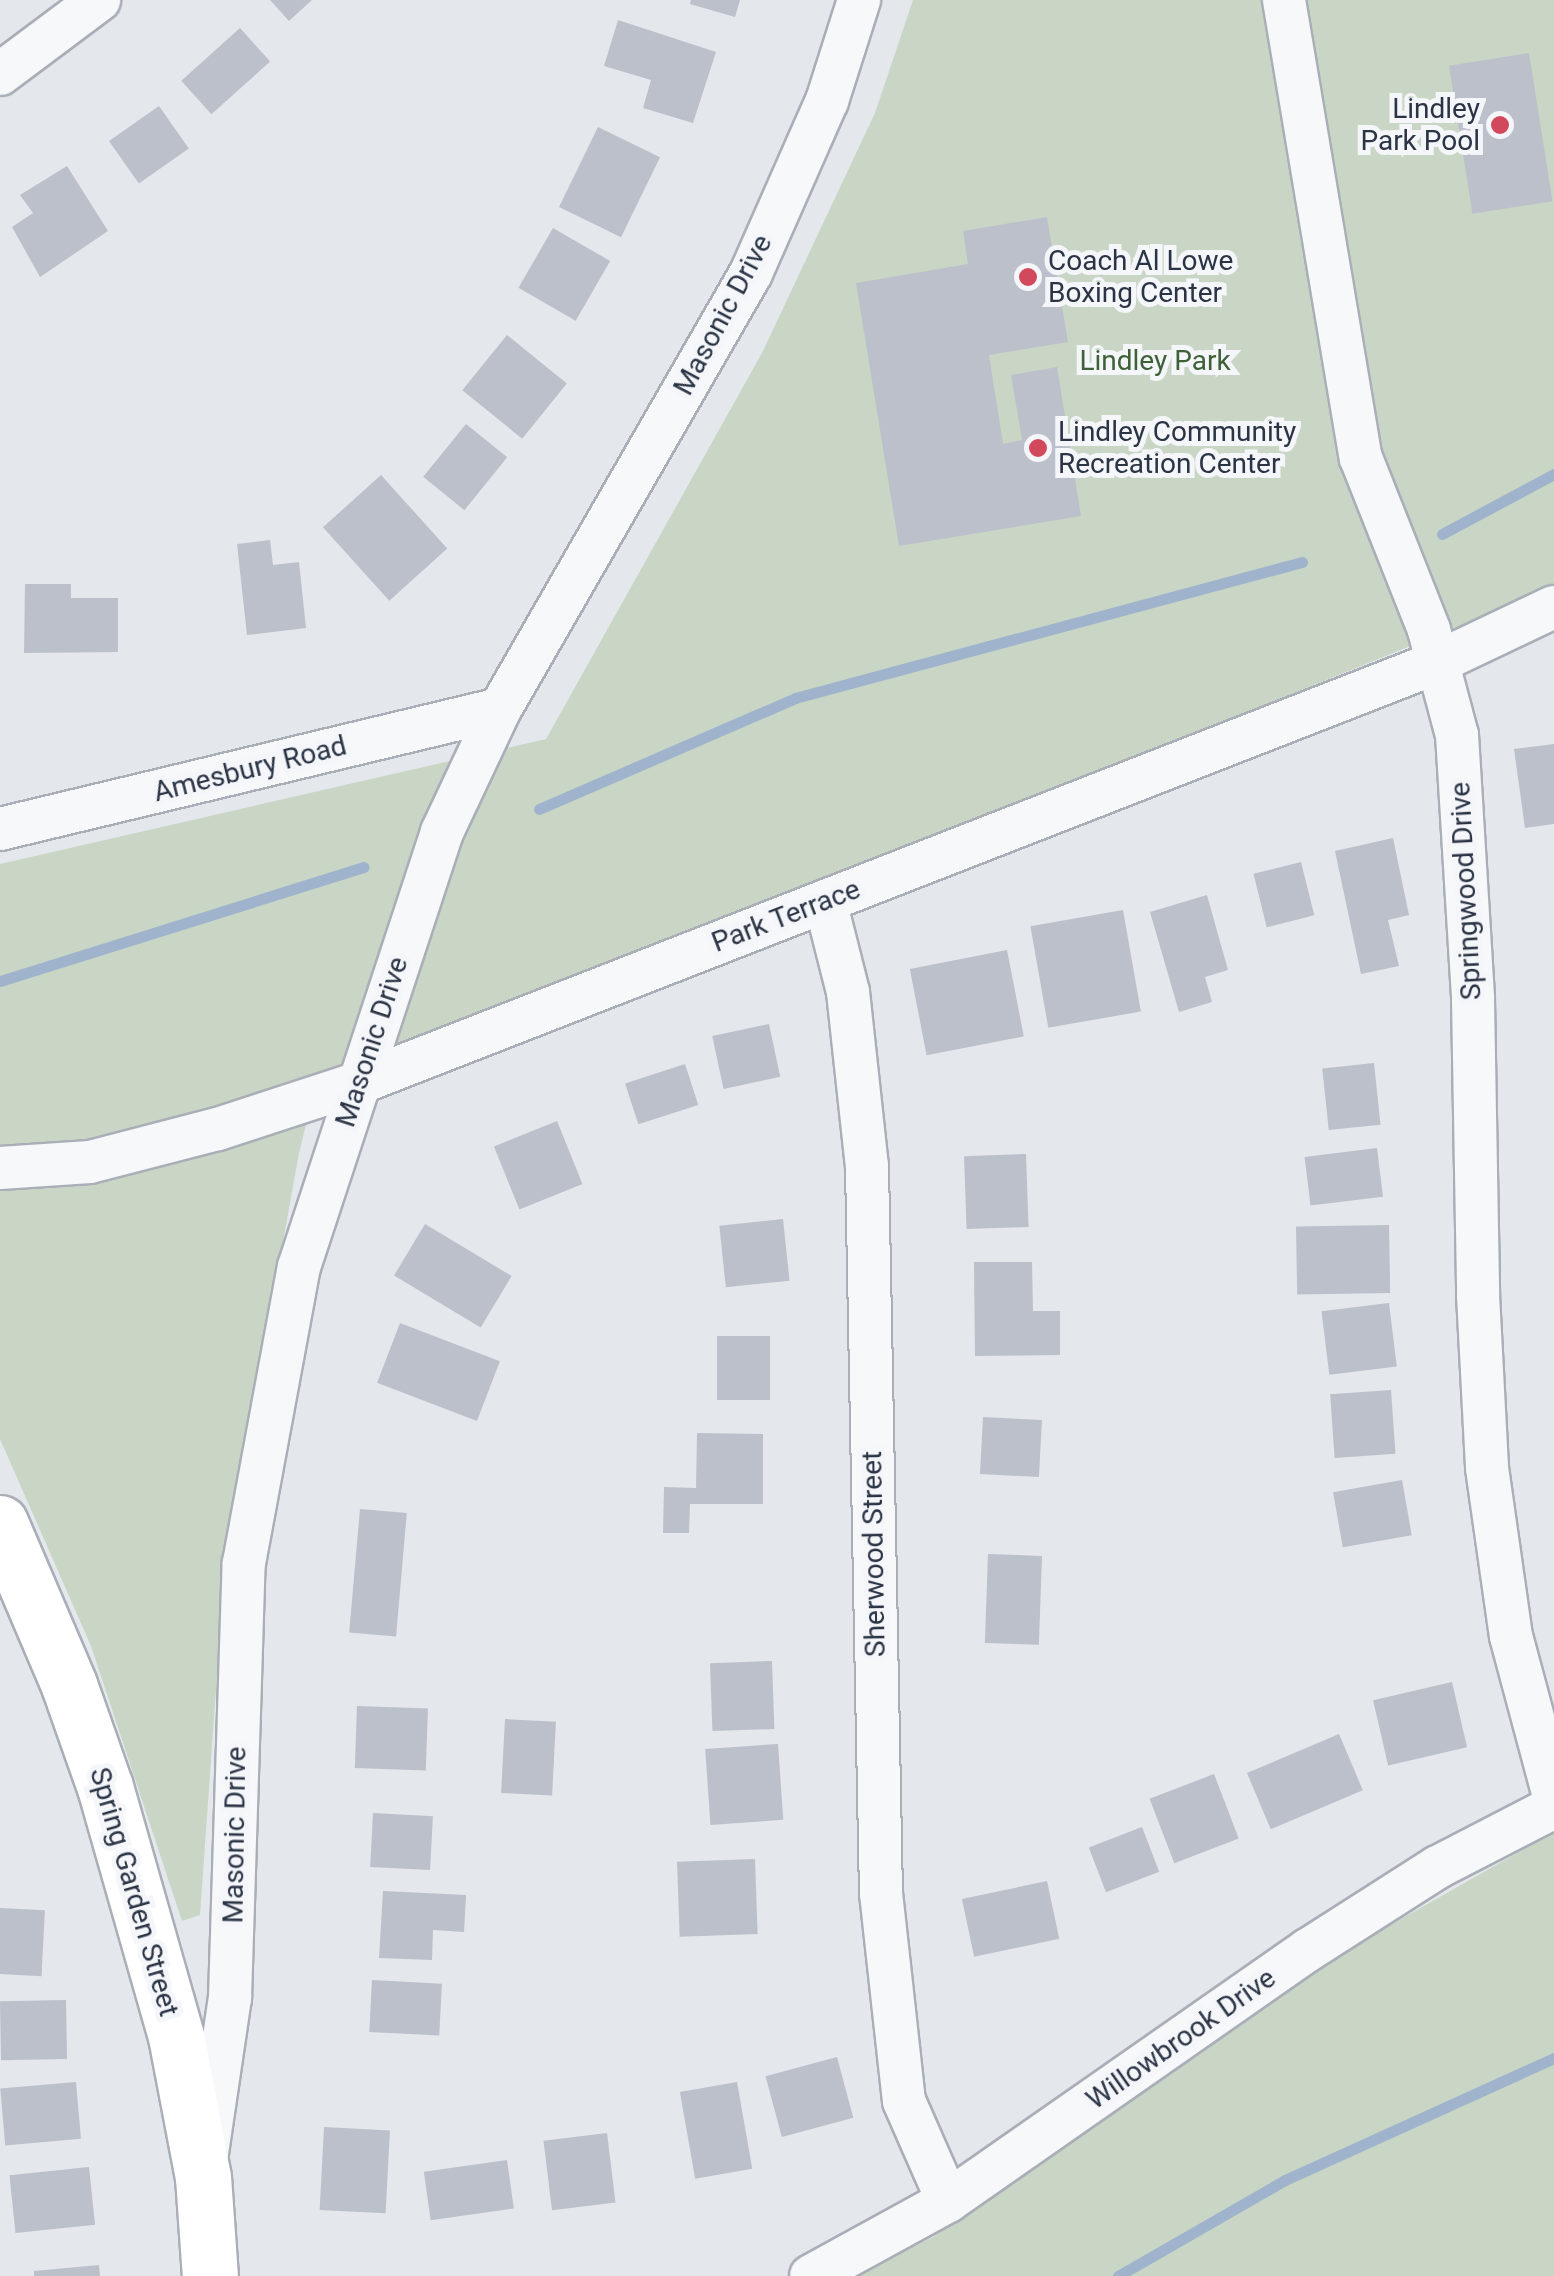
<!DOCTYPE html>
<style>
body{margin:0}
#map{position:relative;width:1554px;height:2276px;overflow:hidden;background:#e4e7ec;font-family:Roboto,sans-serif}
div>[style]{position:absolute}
.green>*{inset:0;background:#c9d6c5}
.stream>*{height:11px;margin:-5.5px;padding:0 5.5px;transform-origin:5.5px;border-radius:5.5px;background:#9fb4cc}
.building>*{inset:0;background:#bbc0ca;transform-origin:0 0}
.roads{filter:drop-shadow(2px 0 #a9aeb7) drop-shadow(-2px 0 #a9aeb7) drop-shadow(0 2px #a9aeb7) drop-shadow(0 -2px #a9aeb7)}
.street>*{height:42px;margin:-21px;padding:0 21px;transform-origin:21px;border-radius:21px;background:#f7f8fa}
.secondary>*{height:55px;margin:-27.5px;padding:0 27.5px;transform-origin:27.5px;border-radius:27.5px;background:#fff}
.dots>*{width:28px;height:28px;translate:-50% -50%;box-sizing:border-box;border:5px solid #f4f6f9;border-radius:50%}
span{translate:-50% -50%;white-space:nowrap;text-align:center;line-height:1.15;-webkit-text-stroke:10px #f4f6f9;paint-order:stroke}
.poi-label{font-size:28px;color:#2b3445}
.right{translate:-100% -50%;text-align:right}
.left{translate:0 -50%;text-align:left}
.street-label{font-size:28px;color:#2b3445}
.park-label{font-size:28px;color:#3f6138}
</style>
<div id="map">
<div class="green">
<div style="clip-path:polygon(913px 0,1554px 0,1554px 588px,957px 829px,318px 1077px,299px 1153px,225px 1563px,200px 1915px,182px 1921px,91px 1646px,0 1439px,0 864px,546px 739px,762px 353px,875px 113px)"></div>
<div style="clip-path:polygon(1554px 1832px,1554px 2276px,856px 2276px,933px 2237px,1320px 1965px)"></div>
</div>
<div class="stream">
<div style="left:1442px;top:534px;width:127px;rotate:-28.2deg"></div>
<div style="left:539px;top:809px;width:279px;rotate:-23.4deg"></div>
<div style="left:795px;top:698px;width:525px;rotate:-15.02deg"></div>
<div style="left:0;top:981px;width:381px;rotate:-17.4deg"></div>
<div style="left:1118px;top:2276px;width:193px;rotate:-29.9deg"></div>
<div style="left:1285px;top:2180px;width:295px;rotate:-24.4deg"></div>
</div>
<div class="building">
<div style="clip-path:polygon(270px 0,312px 0,289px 21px)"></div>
<div style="clip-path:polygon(691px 0,740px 0,735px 17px,690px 4px)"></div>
<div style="clip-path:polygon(618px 20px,716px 52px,693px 123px,643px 108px,651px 80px,604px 66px)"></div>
<div style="left:240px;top:28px;width:45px;height:79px;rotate:48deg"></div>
<div style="left:1529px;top:53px;width:150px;height:81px;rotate:81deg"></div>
<div style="left:159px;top:106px;width:52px;height:61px;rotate:55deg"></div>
<div style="left:598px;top:127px;width:69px;height:89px;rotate:26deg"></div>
<div style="clip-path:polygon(67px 166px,108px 231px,40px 277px,12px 227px,33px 213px,20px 195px)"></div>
<div style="clip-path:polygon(1047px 217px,1068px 342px,989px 355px,1003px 444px,1022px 440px,1011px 375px,1057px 367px,1081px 516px,899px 546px,856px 283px,968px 264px,963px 231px)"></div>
<div style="left:553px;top:228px;width:66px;height:69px;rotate:30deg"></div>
<div style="left:507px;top:335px;width:77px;height:71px;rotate:39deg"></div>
<div style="left:466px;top:424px;width:53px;height:68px;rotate:39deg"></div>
<div style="left:381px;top:475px;width:99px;height:78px;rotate:48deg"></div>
<div style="clip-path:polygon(270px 540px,273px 565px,299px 562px,306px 628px,247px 635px,237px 544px)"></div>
<div style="clip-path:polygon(25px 584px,71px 584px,71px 598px,118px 598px,118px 652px,24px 653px)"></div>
<div style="clip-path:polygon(1554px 744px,1554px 824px,1525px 828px,1514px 749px)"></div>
<div style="clip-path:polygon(1393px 838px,1409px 915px,1388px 920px,1399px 966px,1361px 974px,1335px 851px)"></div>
<div style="left:1301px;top:862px;width:55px;height:49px;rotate:76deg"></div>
<div style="clip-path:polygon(1207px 895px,1228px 970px,1205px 977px,1212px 1002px,1179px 1012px,1150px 912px)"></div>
<div style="left:1123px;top:910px;width:103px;height:94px;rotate:80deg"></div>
<div style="left:1007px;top:950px;width:88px;height:99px;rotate:79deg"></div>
<div style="left:769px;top:1024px;width:54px;height:58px;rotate:78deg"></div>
<div style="left:1374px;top:1063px;width:62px;height:52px;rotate:84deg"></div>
<div style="left:685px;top:1064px;width:43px;height:63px;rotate:72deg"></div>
<div style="left:557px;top:1121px;width:68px;height:68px;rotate:68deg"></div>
<div style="left:1377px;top:1148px;width:49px;height:73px;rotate:83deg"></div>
<div style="left:1026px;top:1154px;width:73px;height:62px;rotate:88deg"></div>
<div style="left:783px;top:1219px;width:62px;height:64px;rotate:84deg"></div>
<div style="left:425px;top:1224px;width:101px;height:60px;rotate:31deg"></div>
<div style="left:1389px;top:1225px;width:68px;height:93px;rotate:89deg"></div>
<div style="clip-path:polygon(974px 1262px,1032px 1262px,1033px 1311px,1060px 1311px,1060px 1355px,975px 1356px)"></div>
<div style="left:1389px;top:1303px;width:64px;height:68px;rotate:83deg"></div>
<div style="left:400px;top:1323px;width:107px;height:64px;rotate:21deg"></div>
<div style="left:717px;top:1336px;width:53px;height:64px"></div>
<div style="left:1391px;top:1390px;width:64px;height:61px;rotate:86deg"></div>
<div style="left:983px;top:1417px;width:59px;height:57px;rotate:3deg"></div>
<div style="clip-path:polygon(697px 1433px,763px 1434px,763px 1504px,690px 1504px,689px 1533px,663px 1533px,664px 1487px,696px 1488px)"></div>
<div style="left:1402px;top:1480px;width:56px;height:70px;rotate:80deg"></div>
<div style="left:360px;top:1509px;width:47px;height:124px;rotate:5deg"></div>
<div style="left:988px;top:1554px;width:54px;height:89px;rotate:2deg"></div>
<div style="left:772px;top:1661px;width:68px;height:62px;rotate:88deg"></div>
<div style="left:1452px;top:1682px;width:67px;height:81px;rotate:77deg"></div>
<div style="left:357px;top:1706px;width:71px;height:62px;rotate:2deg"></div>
<div style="left:505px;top:1719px;width:51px;height:74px;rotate:3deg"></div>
<div style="left:1339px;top:1734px;width:61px;height:100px;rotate:67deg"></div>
<div style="left:778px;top:1744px;width:76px;height:73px;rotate:86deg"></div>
<div style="left:1214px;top:1774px;width:69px;height:69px;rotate:69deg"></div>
<div style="left:373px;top:1813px;width:60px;height:54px;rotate:3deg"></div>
<div style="left:1142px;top:1827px;width:48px;height:57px;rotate:69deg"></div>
<div style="left:755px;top:1859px;width:75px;height:78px;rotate:88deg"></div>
<div style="left:1047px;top:1881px;width:59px;height:87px;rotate:78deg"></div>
<div style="clip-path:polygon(383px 1891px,466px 1895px,464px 1932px,433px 1930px,432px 1960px,379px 1958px)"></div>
<div style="left:0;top:1908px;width:45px;height:66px;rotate:3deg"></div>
<div style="left:372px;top:1980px;width:70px;height:52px;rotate:3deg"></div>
<div style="left:66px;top:2000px;width:59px;height:66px;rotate:89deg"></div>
<div style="left:837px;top:2057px;width:63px;height:74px;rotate:75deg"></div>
<div style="left:76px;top:2082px;width:57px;height:76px;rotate:85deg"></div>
<div style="left:737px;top:2082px;width:88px;height:58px;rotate:80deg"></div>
<div style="left:324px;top:2127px;width:66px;height:83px;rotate:3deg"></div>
<div style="left:607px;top:2133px;width:70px;height:64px;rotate:83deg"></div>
<div style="left:507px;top:2160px;width:49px;height:84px;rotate:82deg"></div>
<div style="left:89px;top:2167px;width:58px;height:80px;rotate:84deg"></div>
<div style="clip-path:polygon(99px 2265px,100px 2276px,34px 2276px,34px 2271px)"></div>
</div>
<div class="roads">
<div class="street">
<div style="left:1284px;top:0;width:464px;rotate:80.5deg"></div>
<div style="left:1361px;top:458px;width:185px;rotate:68.4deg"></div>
<div style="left:1429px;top:630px;width:109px;rotate:75.1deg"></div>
<div style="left:1457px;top:735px;width:264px;rotate:86.5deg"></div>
<div style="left:1473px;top:999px;width:296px;rotate:89deg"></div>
<div style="left:1478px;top:1295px;width:173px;rotate:87deg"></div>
<div style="left:1487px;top:1468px;width:170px;rotate:81.9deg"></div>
<div style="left:1511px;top:1636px;width:167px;rotate:75deg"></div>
<div style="left:0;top:74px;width:124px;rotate:-36.8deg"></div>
<div style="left:0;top:829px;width:514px;rotate:-13.5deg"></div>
<div style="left:825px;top:901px;width:94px;rotate:75.8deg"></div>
<div style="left:848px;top:992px;width:175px;rotate:83.8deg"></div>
<div style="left:867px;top:1166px;width:727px;rotate:88.9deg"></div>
<div style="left:881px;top:1893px;width:209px;rotate:83.7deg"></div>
<div style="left:904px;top:2101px;width:109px;rotate:66.3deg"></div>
<div style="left:0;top:1168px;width:90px;rotate:-3.8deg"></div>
<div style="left:90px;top:1162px;width:132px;rotate:-14.5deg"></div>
<div style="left:218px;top:1129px;width:148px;rotate:-18.1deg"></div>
<div style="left:359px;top:1083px;width:1158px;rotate:-21.31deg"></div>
<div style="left:1438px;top:662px;width:128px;rotate:-25.4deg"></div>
<div style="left:207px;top:2153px;width:157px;rotate:-81.6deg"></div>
<div style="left:230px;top:1998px;width:435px;rotate:-88.2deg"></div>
<div style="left:244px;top:1563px;width:301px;rotate:-79.5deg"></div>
<div style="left:299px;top:1267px;width:458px;rotate:-71.8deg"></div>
<div style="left:442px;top:832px;width:136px;rotate:-64.8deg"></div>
<div style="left:500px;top:709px;width:503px;rotate:-60.07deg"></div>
<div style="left:751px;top:273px;width:188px;rotate:-66.2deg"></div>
<div style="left:827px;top:101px;width:106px;rotate:-72.4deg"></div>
<div style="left:811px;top:2276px;width:156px;rotate:-28.7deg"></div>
<div style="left:948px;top:2201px;width:439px;rotate:-34.9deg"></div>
<div style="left:1308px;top:1950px;width:154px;rotate:-32.6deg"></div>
<div style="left:1438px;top:1867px;width:131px;rotate:-27.3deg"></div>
</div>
<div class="secondary">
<div style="left:0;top:1523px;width:176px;rotate:66.9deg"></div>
<div style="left:69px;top:1685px;width:108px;rotate:70.6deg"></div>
<div style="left:105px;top:1787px;width:259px;rotate:74.1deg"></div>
<div style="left:176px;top:2036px;width:144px;rotate:79.2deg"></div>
<div style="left:203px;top:2177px;width:99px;rotate:86deg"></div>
</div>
</div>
<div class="dots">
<div style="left:1500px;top:125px;background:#d1495b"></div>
<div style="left:1028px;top:277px;background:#d1495b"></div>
<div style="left:1038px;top:448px;background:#d1495b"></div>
</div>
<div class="poi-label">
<span class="right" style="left:1480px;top:125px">Lindley<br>Park Pool</span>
<span class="left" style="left:1048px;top:277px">Coach Al Lowe<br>Boxing Center</span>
<span class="left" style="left:1058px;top:448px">Lindley Community<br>Recreation Center</span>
</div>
<div class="street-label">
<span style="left:723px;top:315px;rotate:-62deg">Masonic Drive</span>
<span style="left:250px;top:769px;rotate:-14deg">Amesbury Road</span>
<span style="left:1466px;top:891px;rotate:-93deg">Springwood Drive</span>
<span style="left:786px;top:916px;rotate:-21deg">Park Terrace</span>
<span style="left:372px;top:1042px;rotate:-72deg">Masonic Drive</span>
<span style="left:874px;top:1554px;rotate:-91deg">Sherwood Street</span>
<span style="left:235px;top:1835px;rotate:-89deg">Masonic Drive</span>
<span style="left:134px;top:1892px;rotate:74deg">Spring Garden Street</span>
<span style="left:1181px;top:2039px;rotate:-35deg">Willowbrook Drive</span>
</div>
<div class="park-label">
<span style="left:1155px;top:361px">Lindley Park</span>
</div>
</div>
